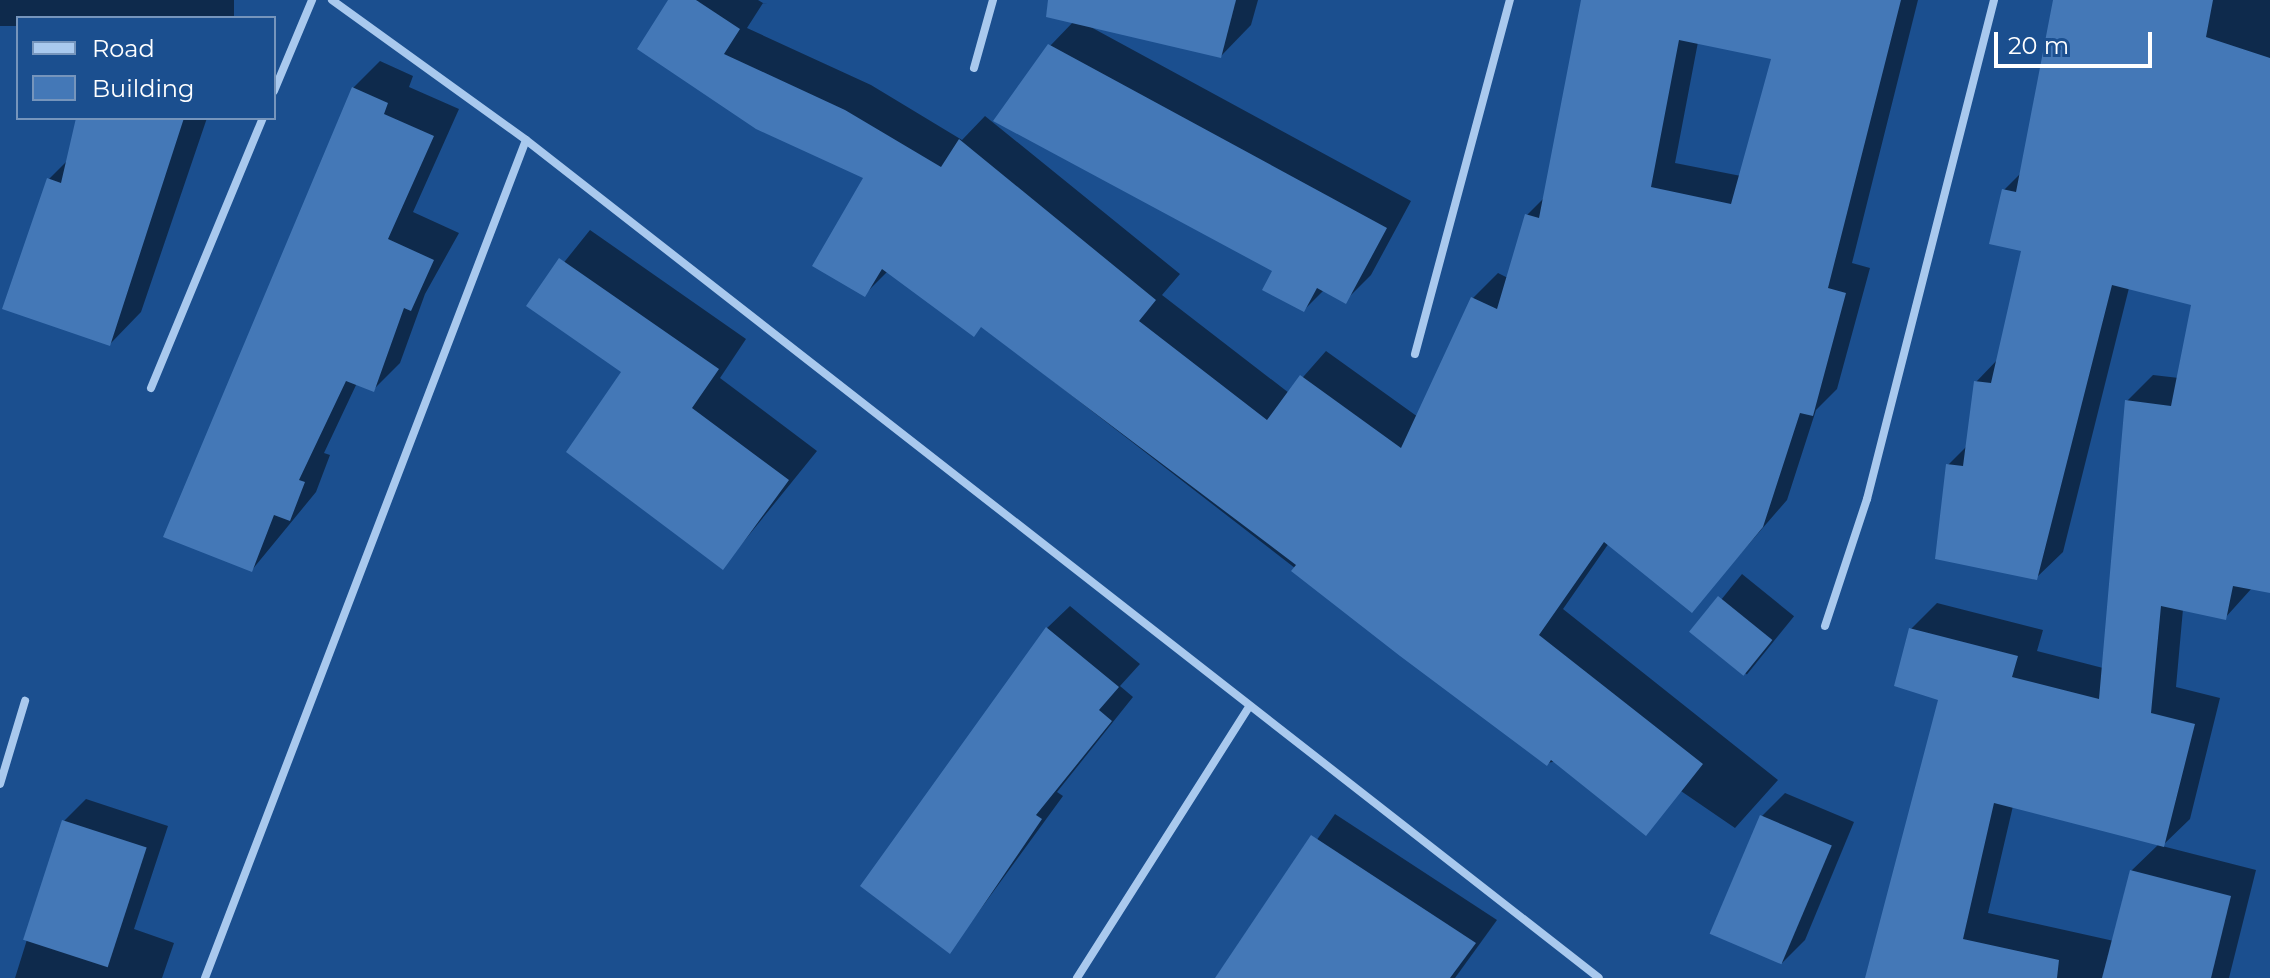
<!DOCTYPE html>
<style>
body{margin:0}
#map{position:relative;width:2270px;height:978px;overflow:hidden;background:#1b4f8f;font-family:Montserrat,sans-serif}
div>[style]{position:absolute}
.shadow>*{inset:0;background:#0007;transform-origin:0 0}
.building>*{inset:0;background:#4478b7;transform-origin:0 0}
.street>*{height:8px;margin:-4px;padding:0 4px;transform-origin:4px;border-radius:4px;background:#a9c9ee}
span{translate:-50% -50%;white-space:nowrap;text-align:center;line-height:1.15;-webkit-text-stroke:7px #1b4f8f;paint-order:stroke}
.legend{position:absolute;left:16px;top:16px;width:260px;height:104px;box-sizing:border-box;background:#1b4f8f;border:2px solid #7695bc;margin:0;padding:10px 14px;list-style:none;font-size:24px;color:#fff}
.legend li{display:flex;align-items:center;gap:16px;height:40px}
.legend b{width:40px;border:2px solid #7695bc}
.scale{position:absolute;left:1994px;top:32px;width:158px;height:36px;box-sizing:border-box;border:4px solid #fff;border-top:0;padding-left:10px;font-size:24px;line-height:28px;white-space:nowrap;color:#fff;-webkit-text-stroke:6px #1b4f8f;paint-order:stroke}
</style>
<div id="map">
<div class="shadow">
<div style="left:0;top:0;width:234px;height:26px"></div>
<div style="clip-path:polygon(evenodd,670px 0,758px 0,763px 3px,747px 28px,871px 85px,962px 140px,985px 116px,1180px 274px,1162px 295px,1289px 393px,1326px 351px,1418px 417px,1473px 298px,1498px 273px,1508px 278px,1527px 215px,1544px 198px,1585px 0,1918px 0,1852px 263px,1870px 268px,1837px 389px,1816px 410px,1787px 500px,1691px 611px,1609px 543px,1563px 609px,1778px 780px,1735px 828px,1621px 750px,1547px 763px,982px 326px,888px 271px,865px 294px,866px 177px,639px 48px,670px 0,1698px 42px,1774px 57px,1741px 176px,1675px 163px,1698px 42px)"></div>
<div style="clip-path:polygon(1100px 0,1258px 0,1251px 25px,1221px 56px)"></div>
<div style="clip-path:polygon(evenodd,2056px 0,2270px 0,2270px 591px,2252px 588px,2225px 618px,2183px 609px,2176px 687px,2220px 698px,2190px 819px,2162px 846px,2256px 870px,2229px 978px,1867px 978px,1940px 699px,1911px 629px,1937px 603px,2043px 630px,2037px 651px,2103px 668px,2127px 401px,2153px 375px,2179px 378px,2193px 304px,2129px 288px,2063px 552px,2036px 578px,1948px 465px,1967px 446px,1976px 382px,1999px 358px,2024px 250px,2004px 190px,2022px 172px,2056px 0,2013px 806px,2159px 844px,2131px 871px,2114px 941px,1988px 913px,2013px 806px)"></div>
<div style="clip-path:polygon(1076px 19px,1411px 201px,1371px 275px,1345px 301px,1324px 290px,1304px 310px,1274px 270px,1050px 46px)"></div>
<div style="clip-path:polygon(380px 61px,413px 76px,409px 87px,459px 109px,413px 212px,459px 233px,425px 294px,400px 363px,374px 389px,357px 383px,324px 453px,330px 455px,316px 492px,252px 570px,353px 88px)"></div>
<div style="clip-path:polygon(78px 118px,207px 118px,141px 312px,110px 344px,49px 179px,68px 160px)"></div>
<div style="clip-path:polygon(590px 230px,746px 339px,720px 378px,817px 451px,723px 567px,623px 372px,529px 306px)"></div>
<div style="left:1742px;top:574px;width:67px;height:75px;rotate:39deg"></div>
<div style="clip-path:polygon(1070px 606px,1140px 664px,1120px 686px,1133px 697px,1057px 792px,1063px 796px,950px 951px,1047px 628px)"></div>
<div style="clip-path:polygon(1785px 793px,1854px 822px,1805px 940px,1782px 963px,1762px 816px)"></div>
<div style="clip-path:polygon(86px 799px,168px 826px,134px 929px,174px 943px,162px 978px,15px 978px,64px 821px)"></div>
<div style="clip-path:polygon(1335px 814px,1497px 920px,1455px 978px,1220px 978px)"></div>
</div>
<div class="building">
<div style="clip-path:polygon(evenodd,668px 0,696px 0,740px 29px,724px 54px,845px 110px,941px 167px,959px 139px,1156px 300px,1139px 321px,1267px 420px,1300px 375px,1401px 448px,1471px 297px,1497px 309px,1525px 214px,1539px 218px,1581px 0,1901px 0,1828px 288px,1846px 293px,1813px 416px,1800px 413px,1763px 527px,1692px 613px,1604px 542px,1539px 635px,1703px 764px,1646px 836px,1551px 760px,1547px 766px,1400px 656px,1291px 571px,1296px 565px,981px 327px,974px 337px,882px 269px,865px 297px,812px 266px,863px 178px,756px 129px,637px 49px,668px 0,1679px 40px,1771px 59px,1731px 204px,1651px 187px,1679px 40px)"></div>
<div style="clip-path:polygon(1048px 0,1236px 0,1221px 58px,1046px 17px)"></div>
<div style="clip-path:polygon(2053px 0,2213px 0,2206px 37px,2270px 58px,2270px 593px,2233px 586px,2226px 620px,2161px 606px,2151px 713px,2195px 724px,2164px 847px,1994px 803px,1963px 939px,2059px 960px,2057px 978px,1865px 978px,1938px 700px,1894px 686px,1909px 628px,2018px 656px,2012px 677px,2099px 699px,2125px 400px,2171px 406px,2191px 305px,2112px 285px,2037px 580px,1935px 559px,1946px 464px,1963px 466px,1974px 381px,1991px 383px,2021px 251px,1989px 244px,2002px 189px,2016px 192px)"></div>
<div style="clip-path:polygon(1048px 44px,1387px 228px,1346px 304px,1317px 288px,1304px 312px,1262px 290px,1272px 271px,993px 121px)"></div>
<div style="clip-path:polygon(352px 87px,388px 103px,384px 114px,434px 136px,388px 239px,434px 260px,411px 311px,404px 308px,374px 392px,346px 381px,299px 480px,305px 482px,290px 521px,274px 515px,252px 572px,163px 537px)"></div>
<div style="clip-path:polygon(76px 118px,184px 118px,110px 346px,2px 309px,47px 178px,61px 183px)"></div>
<div style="clip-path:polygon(559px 258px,719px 369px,692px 408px,789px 480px,723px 570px,566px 452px,621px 372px,526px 306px)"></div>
<div style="left:1718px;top:596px;width:70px;height:46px;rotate:39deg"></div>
<div style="clip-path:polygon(1046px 627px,1119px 687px,1099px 710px,1112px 721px,1036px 815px,1042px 819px,950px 954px,860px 886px)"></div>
<div style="left:1760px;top:815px;width:78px;height:129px;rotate:23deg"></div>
<div style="left:62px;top:820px;width:89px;height:126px;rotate:18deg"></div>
<div style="clip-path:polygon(1311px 835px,1476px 943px,1450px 978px,1215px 978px)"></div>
<div style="clip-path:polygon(2130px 870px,2231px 896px,2211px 978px,2102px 978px)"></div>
</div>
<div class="street">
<div style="left:332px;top:0;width:239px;rotate:35.8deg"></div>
<div style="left:526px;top:140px;width:1361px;rotate:37.99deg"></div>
<div style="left:974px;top:68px;width:71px;rotate:-74.4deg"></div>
<div style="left:274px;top:91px;width:99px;rotate:-67.3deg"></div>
<div style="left:1415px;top:354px;width:367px;rotate:-75deg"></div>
<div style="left:151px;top:388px;width:292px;rotate:-67.5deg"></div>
<div style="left:1825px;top:626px;width:134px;rotate:-71.7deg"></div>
<div style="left:1867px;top:499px;width:515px;rotate:-75.72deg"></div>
<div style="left:0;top:784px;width:87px;rotate:-73.2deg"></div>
<div style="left:205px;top:978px;width:897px;rotate:-69.04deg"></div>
<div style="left:1077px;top:978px;width:321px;rotate:-57.6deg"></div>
</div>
<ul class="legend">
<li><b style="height:10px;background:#a9c9ee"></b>Road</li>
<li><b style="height:22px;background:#4478b7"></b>Building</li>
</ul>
<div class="scale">20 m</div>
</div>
